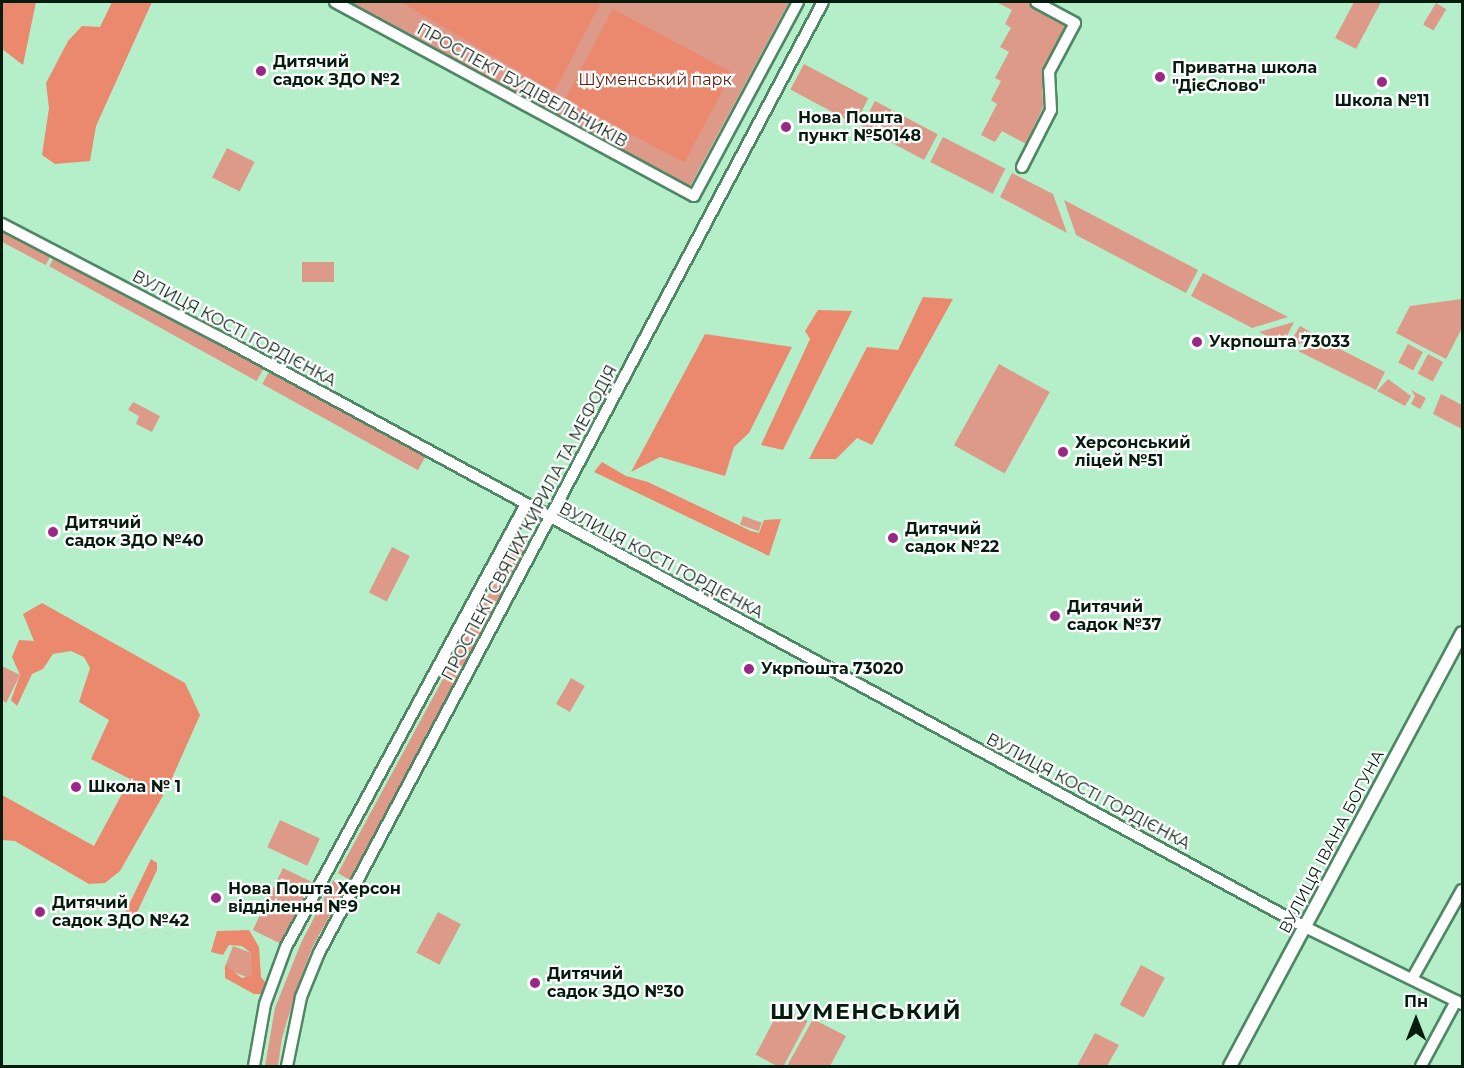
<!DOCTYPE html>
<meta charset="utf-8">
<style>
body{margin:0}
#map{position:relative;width:1464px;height:1068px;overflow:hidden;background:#b4efc9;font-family:Montserrat,sans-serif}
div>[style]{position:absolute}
.green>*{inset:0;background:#dd9a88;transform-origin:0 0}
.forest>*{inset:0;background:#eb896f;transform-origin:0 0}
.roads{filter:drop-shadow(2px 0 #4f8765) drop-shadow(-2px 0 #4f8765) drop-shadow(0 2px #4f8765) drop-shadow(0 -2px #4f8765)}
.minor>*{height:10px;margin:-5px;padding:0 5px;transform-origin:5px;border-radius:5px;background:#fff}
.tertiary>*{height:12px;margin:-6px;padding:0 6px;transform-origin:6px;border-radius:6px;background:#fff}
.dots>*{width:16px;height:16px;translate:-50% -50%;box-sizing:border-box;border:3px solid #fff;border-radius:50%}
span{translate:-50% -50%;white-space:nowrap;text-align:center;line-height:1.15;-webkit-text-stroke:4.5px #fff;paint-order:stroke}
.poi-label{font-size:16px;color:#051c0f;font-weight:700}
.left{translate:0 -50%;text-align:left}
.park-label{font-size:16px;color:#5e2110}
.street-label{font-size:16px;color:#051c0f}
.district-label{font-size:22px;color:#051c0f;font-weight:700;letter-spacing:1.5px}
.frame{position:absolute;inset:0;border:3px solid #051c0f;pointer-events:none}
.north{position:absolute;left:1386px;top:990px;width:60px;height:60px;-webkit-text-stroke:4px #fff;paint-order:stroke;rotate:0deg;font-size:16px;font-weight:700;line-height:24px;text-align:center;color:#051c0f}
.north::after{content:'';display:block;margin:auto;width:21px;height:27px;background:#051c0f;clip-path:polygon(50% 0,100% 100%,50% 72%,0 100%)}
</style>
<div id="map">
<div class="green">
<div style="clip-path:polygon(345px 2px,789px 2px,689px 188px)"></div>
<div style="clip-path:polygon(996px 2px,1026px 2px,1068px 25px,1042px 73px,1043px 107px,1026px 144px,1002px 131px,995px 142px,981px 135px,997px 104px,991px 100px,1001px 81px,995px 78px,1009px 52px,1000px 47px,1011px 28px,1005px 24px,1012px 10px)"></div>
<div style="clip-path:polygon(1354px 2px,1381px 2px,1356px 49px,1335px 38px)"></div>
<div style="left:1436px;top:3px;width:12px;height:25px;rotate:31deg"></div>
<div style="left:804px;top:64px;width:73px;height:29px;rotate:28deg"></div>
<div style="left:875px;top:101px;width:71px;height:29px;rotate:28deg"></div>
<div style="left:943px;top:137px;width:70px;height:28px;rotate:27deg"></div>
<div style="left:227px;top:148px;width:31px;height:33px;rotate:27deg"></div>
<div style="clip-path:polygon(1012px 173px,1053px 194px,1067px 233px,1000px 197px)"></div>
<div style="clip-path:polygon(1064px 200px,1198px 270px,1186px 293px,1076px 235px)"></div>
<div style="left:2px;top:226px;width:57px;height:14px;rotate:28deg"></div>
<div style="left:56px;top:254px;width:237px;height:14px;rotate:29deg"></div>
<div style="left:334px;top:262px;width:20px;height:32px;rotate:90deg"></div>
<div style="clip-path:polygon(1203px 273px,1288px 317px,1252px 328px,1191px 296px)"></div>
<div style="clip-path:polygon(1462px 299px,1462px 328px,1446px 359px,1396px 333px,1410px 306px)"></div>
<div style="clip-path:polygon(1294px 322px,1283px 344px,1259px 332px)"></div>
<div style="clip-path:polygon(1300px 326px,1323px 339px,1288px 346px)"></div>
<div style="clip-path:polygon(1328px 343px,1385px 372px,1376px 390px,1298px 351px)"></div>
<div style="left:1408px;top:344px;width:17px;height:21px;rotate:28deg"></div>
<div style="left:1428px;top:354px;width:17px;height:22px;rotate:28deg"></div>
<div style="left:999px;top:364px;width:58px;height:93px;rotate:29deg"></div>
<div style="left:270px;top:370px;width:178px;height:16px;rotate:29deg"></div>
<div style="clip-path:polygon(1388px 379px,1411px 396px,1405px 406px,1377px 391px)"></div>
<div style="clip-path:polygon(1411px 390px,1426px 398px,1420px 409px,1411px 404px,1415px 396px)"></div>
<div style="clip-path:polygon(1441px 394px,1462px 405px,1462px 429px,1433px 414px)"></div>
<div style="clip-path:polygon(133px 402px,160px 416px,152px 432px,136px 424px,139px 416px,128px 410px)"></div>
<div style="left:743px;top:516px;width:20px;height:9px;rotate:20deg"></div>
<div style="clip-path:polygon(526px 539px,528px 547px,350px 880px,338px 873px,517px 542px)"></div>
<div style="left:392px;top:547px;width:20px;height:51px;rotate:27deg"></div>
<div style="clip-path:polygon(2px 666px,20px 675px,6px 703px,2px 700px)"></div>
<div style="left:571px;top:678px;width:16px;height:30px;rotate:30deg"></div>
<div style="left:280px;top:820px;width:44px;height:30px;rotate:25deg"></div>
<div style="left:283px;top:868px;width:39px;height:69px;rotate:26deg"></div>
<div style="clip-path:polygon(334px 879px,347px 884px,312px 948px,297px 988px,282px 1038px,278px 1066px,265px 1066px,275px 1008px,301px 943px)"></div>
<div style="left:438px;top:912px;width:26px;height:46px;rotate:28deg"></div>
<div style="left:233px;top:946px;width:28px;height:24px;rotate:21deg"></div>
<div style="left:1141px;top:965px;width:27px;height:45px;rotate:28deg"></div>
<div style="left:781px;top:1007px;width:30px;height:54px;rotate:28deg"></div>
<div style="clip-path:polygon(813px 1019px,846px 1036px,830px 1066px,787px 1066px)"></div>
<div style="clip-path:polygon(1095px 1033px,1119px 1045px,1107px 1066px,1077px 1066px)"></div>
</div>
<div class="forest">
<div style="clip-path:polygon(2px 2px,36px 2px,23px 65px,2px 49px)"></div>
<div style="clip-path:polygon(112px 2px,152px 2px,96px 126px,90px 161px,55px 164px,42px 155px,49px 108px,46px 83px,68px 41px,82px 26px,100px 27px)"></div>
<div style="clip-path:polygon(401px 2px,601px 2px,554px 92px)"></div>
<div style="left:613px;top:9px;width:135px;height:102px;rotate:28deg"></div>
<div style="clip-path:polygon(923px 297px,953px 299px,872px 445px,857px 438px,836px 459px,809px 459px,867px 347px,898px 350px)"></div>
<div style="clip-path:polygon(818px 310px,852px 311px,783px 450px,761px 445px,810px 339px,805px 331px)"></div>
<div style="clip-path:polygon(705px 334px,792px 347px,749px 433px,734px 447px,725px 476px,660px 457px,631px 472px)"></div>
<div style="clip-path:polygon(602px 462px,626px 476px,648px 482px,751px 531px,759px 533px,764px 520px,781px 519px,769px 556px,594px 472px)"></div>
<div style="clip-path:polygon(42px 603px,185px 683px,200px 715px,169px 785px,120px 871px,105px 883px,89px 884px,15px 841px,2px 840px,2px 795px,94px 846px,130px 779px,91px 759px,109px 720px,79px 702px,90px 668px,84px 657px,71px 651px,53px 654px,43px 669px,32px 674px,17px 706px,11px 700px,20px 675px,12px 657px,19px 640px,34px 641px,23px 614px)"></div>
<div style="clip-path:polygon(151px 859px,157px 863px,157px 870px,131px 925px,122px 919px)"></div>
<div style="clip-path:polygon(249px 930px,259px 947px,261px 977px,267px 985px,263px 994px,254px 994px,225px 978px,225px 965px,242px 978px,252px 975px,251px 953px,242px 946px,229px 945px,223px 955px,211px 952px,217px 931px)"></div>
</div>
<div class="roads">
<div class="minor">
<div style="left:335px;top:2px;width:408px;rotate:28.4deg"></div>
<div style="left:694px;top:196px;width:220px;rotate:-61.8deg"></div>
<div style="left:1022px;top:167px;width:64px;rotate:-63deg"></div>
<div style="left:1051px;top:110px;width:38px;rotate:-93deg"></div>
<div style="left:1049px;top:72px;width:55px;rotate:-62deg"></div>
<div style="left:1075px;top:23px;width:44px;rotate:-151.7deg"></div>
<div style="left:2px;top:224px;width:254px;rotate:27.5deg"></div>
<div style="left:227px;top:341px;width:1227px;rotate:28.53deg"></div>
<div style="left:1305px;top:927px;width:175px;rotate:26.1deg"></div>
<div style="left:1412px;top:979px;width:102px;rotate:-60.7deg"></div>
<div style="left:254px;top:1066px;width:63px;rotate:-79.9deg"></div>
<div style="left:265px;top:1004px;width:61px;rotate:-69.8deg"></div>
<div style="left:286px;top:947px;width:504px;rotate:-61.55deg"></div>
<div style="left:287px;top:1066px;width:70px;rotate:-78.5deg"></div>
<div style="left:301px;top:997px;width:48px;rotate:-67.8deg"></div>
<div style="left:319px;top:953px;width:1076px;rotate:-62.08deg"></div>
<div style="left:1421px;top:1066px;width:74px;rotate:-61.7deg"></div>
</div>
<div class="tertiary">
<div style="left:1230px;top:1066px;width:491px;rotate:-61.8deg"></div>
</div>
</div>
<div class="dots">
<div style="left:261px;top:71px;background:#992886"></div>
<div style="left:1160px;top:77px;background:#992886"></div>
<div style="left:1382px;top:82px;background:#992886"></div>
<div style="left:786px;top:127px;background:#992886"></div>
<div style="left:1197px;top:342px;background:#992886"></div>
<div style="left:1063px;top:452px;background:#992886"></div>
<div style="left:53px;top:532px;background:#992886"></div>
<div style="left:893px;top:538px;background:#992886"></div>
<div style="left:1055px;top:616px;background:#992886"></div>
<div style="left:749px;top:669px;background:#992886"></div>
<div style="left:76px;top:787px;background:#992886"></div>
<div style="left:216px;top:898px;background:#992886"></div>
<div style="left:40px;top:912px;background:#992886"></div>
<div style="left:535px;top:983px;background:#992886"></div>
</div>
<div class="poi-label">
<span class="left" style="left:273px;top:71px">Дитячий<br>садок ЗДО №2</span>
<span class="left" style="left:1172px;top:77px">Приватна школа<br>"ДієСлово"</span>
<span style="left:1382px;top:101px">Школа №11</span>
<span class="left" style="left:798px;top:127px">Нова Пошта<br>пункт №50148</span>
<span class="left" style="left:1209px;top:342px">Укрпошта 73033</span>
<span class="left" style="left:1075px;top:452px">Херсонський<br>ліцей №51</span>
<span class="left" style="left:65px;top:532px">Дитячий<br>садок ЗДО №40</span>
<span class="left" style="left:905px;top:538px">Дитячий<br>садок №22</span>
<span class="left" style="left:1067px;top:616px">Дитячий<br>садок №37</span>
<span class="left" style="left:761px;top:669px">Укрпошта 73020</span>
<span class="left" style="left:88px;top:787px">Школа № 1</span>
<span class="left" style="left:228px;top:898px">Нова Пошта Херсон<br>відділення №9</span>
<span class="left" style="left:52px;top:912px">Дитячий<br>садок ЗДО №42</span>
<span class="left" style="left:547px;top:983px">Дитячий<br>садок ЗДО №30</span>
</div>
<div class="park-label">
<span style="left:655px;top:80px">Шуменський парк</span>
</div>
<div class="street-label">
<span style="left:522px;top:86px;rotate:29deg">ПРОСПЕКТ БУДІВЕЛЬНИКІВ</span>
<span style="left:234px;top:329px;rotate:28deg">ВУЛИЦЯ КОСТІ ГОРДІЄНКА</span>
<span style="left:530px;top:523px;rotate:-62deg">ПРОСПЕКТ СВЯТИХ КИРИЛА ТА МЕФОДІЯ</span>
<span style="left:661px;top:561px;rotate:28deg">ВУЛИЦЯ КОСТІ ГОРДІЄНКА</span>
<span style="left:1088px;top:792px;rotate:28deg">ВУЛИЦЯ КОСТІ ГОРДІЄНКА</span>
<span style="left:1332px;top:842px;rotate:-62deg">ВУЛИЦЯ ІВАНА БОГУНА</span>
</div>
<div class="district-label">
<span style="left:866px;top:1012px">ШУМЕНСЬКИЙ</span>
</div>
<div class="frame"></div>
<div class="north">Пн</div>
</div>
